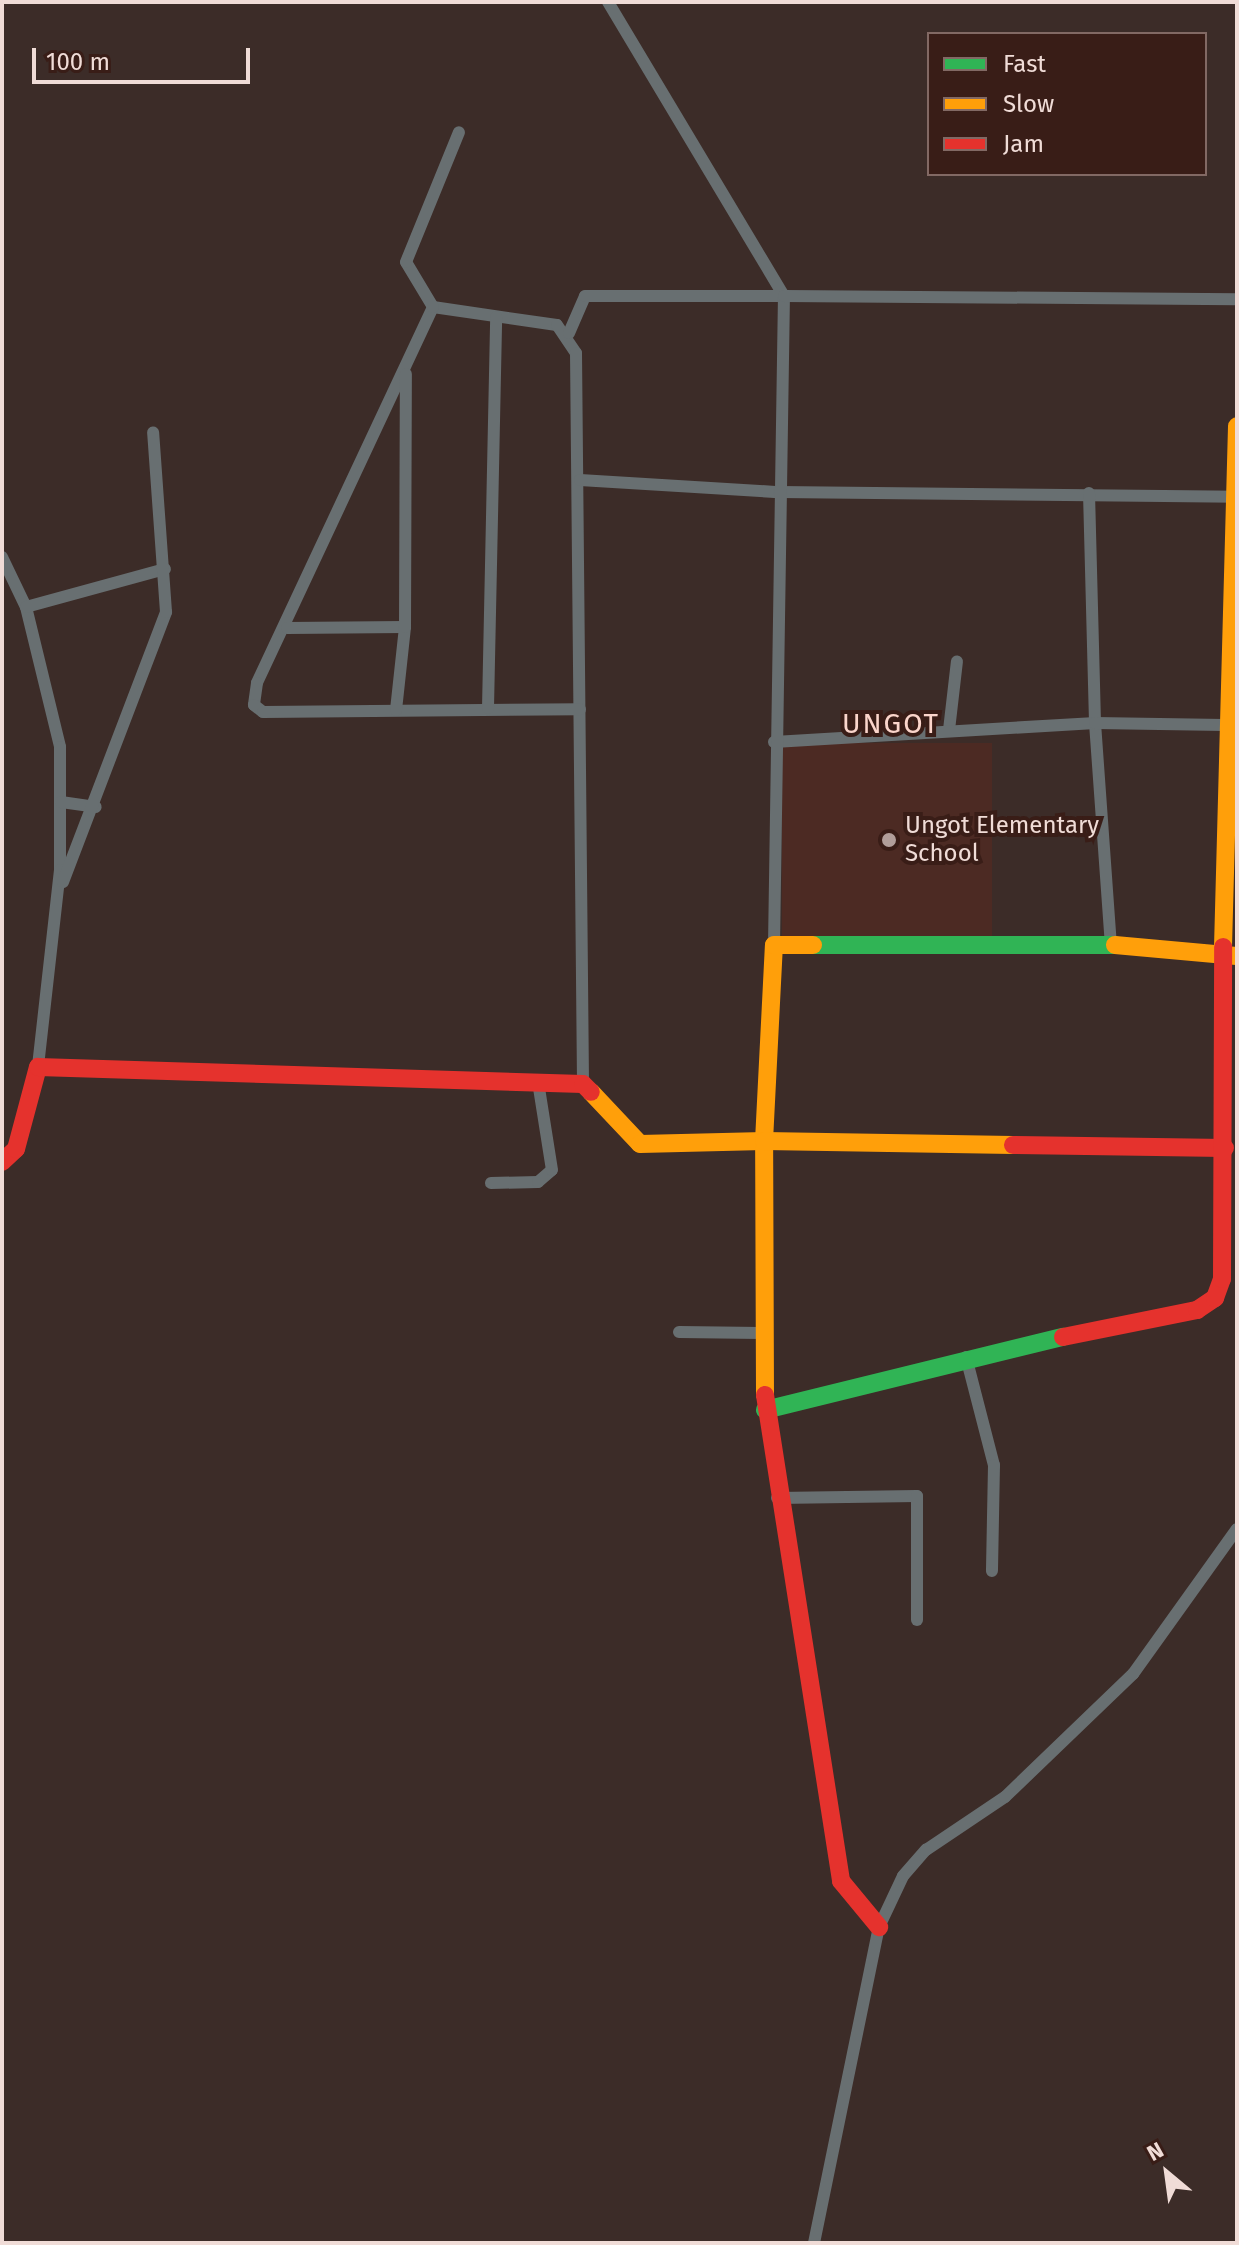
<!DOCTYPE html>
<style>
body{margin:0}
#map{position:relative;width:1239px;height:2245px;overflow:hidden;background:#3c2c28;font-family:"Fira Sans",sans-serif}
div>[style]{position:absolute}
.built>*{inset:0;background:#4c2a23;transform-origin:0 0}
.street>*{height:12px;margin:-6px;padding:0 6px;transform-origin:6px;border-radius:6px;background:#686f71}
.fast>*{height:18px;margin:-9px;padding:0 9px;transform-origin:9px;border-radius:9px;background:#30b455}
.slow>*{height:18px;margin:-9px;padding:0 9px;transform-origin:9px;border-radius:9px;background:#ff9f0a}
.jam>*{height:18px;margin:-9px;padding:0 9px;transform-origin:9px;border-radius:9px;background:#e5322d}
.dots>*{width:22px;height:22px;translate:-50% -50%;box-sizing:border-box;border:4px solid #391d17;border-radius:50%}
span{translate:-50% -50%;white-space:nowrap;text-align:center;line-height:1.15;-webkit-text-stroke:8px #391d17;paint-order:stroke}
.poi-label{font-size:24px;color:#f0dcd7}
.left{translate:0 -50%;text-align:left}
.quarter-label{font-size:28px;color:#fbd5cb;letter-spacing:2px}
.frame{position:absolute;inset:0;border:4px solid #f0dcd7;pointer-events:none}
.legend{position:absolute;left:927px;top:32px;width:280px;height:144px;box-sizing:border-box;background:#391d17;border:2px solid #826964;margin:0;padding:10px 14px;list-style:none;font-size:24px;color:#f0dcd7}
.legend li{display:flex;align-items:center;gap:16px;height:40px}
.legend b{width:40px;border:2px solid #826964}
.north{position:absolute;left:1127px;top:2133px;width:80px;height:80px;-webkit-text-stroke:6px #391d17;paint-order:stroke;rotate:331deg;font-size:22px;font-weight:700;line-height:32px;text-align:center;color:#f0dcd7}
.north::after{content:'';display:block;margin:auto;width:28px;height:36px;background:#f0dcd7;clip-path:polygon(50% 0,100% 100%,50% 72%,0 100%)}
.scale{position:absolute;left:32px;top:48px;width:218px;height:36px;box-sizing:border-box;border:4px solid #f0dcd7;border-top:0;padding-left:10px;font-size:24px;line-height:28px;white-space:nowrap;color:#f0dcd7;-webkit-text-stroke:6px #391d17;paint-order:stroke}
</style>
<div id="map">
<div class="built">
<div style="left:782px;top:743px;width:210px;height:194px"></div>
</div>
<div class="street">
<div style="left:608px;top:2px;width:343px;rotate:59.1deg"></div>
<div style="left:433px;top:307px;width:125px;rotate:8.3deg"></div>
<div style="left:557px;top:325px;width:34px;rotate:56deg"></div>
<div style="left:576px;top:353px;width:731px;rotate:89.45deg"></div>
<div style="left:433px;top:307px;width:415px;rotate:115.1deg"></div>
<div style="left:257px;top:683px;width:22px;rotate:98deg"></div>
<div style="left:254px;top:705px;width:11px;rotate:38deg"></div>
<div style="left:263px;top:712px;width:317px;rotate:-0.5deg"></div>
<div style="left:433px;top:307px;width:52px;rotate:-121deg"></div>
<div style="left:406px;top:262px;width:140px;rotate:-67.8deg"></div>
<div style="left:569px;top:333px;width:40px;rotate:-66.6deg"></div>
<div style="left:585px;top:296px;width:199px"></div>
<div style="left:580px;top:480px;width:199px;rotate:3.5deg"></div>
<div style="left:779px;top:492px;width:458px;rotate:0.6deg"></div>
<div style="left:1089px;top:493px;width:230px;rotate:88.5deg"></div>
<div style="left:1095px;top:723px;width:223px;rotate:85.9deg"></div>
<div style="left:2px;top:557px;width:55px;rotate:64.4deg"></div>
<div style="left:26px;top:607px;width:144px;rotate:76.3deg"></div>
<div style="left:60px;top:747px;width:123px;rotate:90deg"></div>
<div style="left:60px;top:870px;width:198px;rotate:96.4deg"></div>
<div style="left:26px;top:607px;width:144px;rotate:-15.3deg"></div>
<div style="left:287px;top:628px;width:118px;rotate:-0.5deg"></div>
<div style="left:488px;top:708px;width:391px;rotate:-88.8deg"></div>
<div style="left:396px;top:710px;width:83px;rotate:-83.8deg"></div>
<div style="left:405px;top:627px;width:253px;rotate:-89.8deg"></div>
<div style="left:949px;top:730px;width:69px;rotate:-83.4deg"></div>
<div style="left:774px;top:742px;width:322px;rotate:-3.4deg"></div>
<div style="left:1095px;top:723px;width:129px;rotate:0.9deg"></div>
<div style="left:61px;top:802px;width:35px;rotate:8deg"></div>
<div style="left:63px;top:882px;width:289px;rotate:-69.1deg"></div>
<div style="left:166px;top:612px;width:180px;rotate:-94.1deg"></div>
<div style="left:774px;top:945px;width:649px;rotate:-89.12deg"></div>
<div style="left:784px;top:296px;width:453px;rotate:0.4deg"></div>
<div style="left:491px;top:1183px;width:47px;rotate:-1.2deg"></div>
<div style="left:538px;top:1182px;width:18px;rotate:-41deg"></div>
<div style="left:552px;top:1170px;width:89px;rotate:-99deg"></div>
<div style="left:679px;top:1332px;width:82px;rotate:0.7deg"></div>
<div style="left:966px;top:1357px;width:112px;rotate:75.5deg"></div>
<div style="left:994px;top:1465px;width:106px;rotate:91.1deg"></div>
<div style="left:777px;top:1498px;width:140px;rotate:-0.8deg"></div>
<div style="left:917px;top:1496px;width:124px;rotate:90deg"></div>
<div style="left:814px;top:2243px;width:323px;rotate:-78.4deg"></div>
<div style="left:879px;top:1927px;width:56px;rotate:-64.8deg"></div>
<div style="left:903px;top:1876px;width:35px;rotate:-49deg"></div>
<div style="left:926px;top:1850px;width:95px;rotate:-33.9deg"></div>
<div style="left:1005px;top:1797px;width:178px;rotate:-43.9deg"></div>
<div style="left:1133px;top:1674px;width:178px;rotate:-54.4deg"></div>
</div>
<div class="fast">
<div style="left:813px;top:945px;width:302px"></div>
<div style="left:765px;top:1410px;width:307px;rotate:-13.8deg"></div>
</div>
<div class="slow">
<div style="left:1115px;top:945px;width:122px;rotate:5.2deg"></div>
<div style="left:1223px;top:947px;width:521px;rotate:-88.46deg"></div>
<div style="left:591px;top:1092px;width:71px;rotate:46.7deg"></div>
<div style="left:640px;top:1144px;width:124px;rotate:-1.4deg"></div>
<div style="left:764px;top:1141px;width:196px;rotate:-87.1deg"></div>
<div style="left:774px;top:945px;width:39px"></div>
<div style="left:765px;top:1395px;width:254px;rotate:-90.2deg"></div>
<div style="left:764px;top:1141px;width:249px;rotate:0.9deg"></div>
</div>
<div class="jam">
<div style="left:1013px;top:1145px;width:212px;rotate:0.8deg"></div>
<div style="left:2px;top:1162px;width:19px;rotate:-43deg"></div>
<div style="left:16px;top:1149px;width:85px;rotate:-75deg"></div>
<div style="left:38px;top:1067px;width:545px;rotate:1.79deg"></div>
<div style="left:583px;top:1084px;width:11px;rotate:45deg"></div>
<div style="left:1063px;top:1337px;width:137px;rotate:-11.4deg"></div>
<div style="left:1197px;top:1310px;width:22px;rotate:-34deg"></div>
<div style="left:1215px;top:1298px;width:20px;rotate:-70deg"></div>
<div style="left:1222px;top:1279px;width:332px;rotate:-89.8deg"></div>
<div style="left:765px;top:1395px;width:492px;rotate:81.1deg"></div>
<div style="left:841px;top:1881px;width:60px;rotate:50.4deg"></div>
</div>
<div class="dots">
<div style="left:889px;top:840px;background:#b19e9a"></div>
</div>
<div class="poi-label">
<span class="left" style="left:905px;top:840px">Ungot Elementary<br>School</span>
</div>
<div class="quarter-label">
<span style="left:891px;top:724px">UNGOT</span>
</div>
<div class="frame"></div>
<ul class="legend">
<li><b style="height:10px;background:#30b455"></b>Fast</li>
<li><b style="height:10px;background:#ff9f0a"></b>Slow</li>
<li><b style="height:10px;background:#e5322d"></b>Jam</li>
</ul>
<div class="north">N</div>
<div class="scale">100 m</div>
</div>
